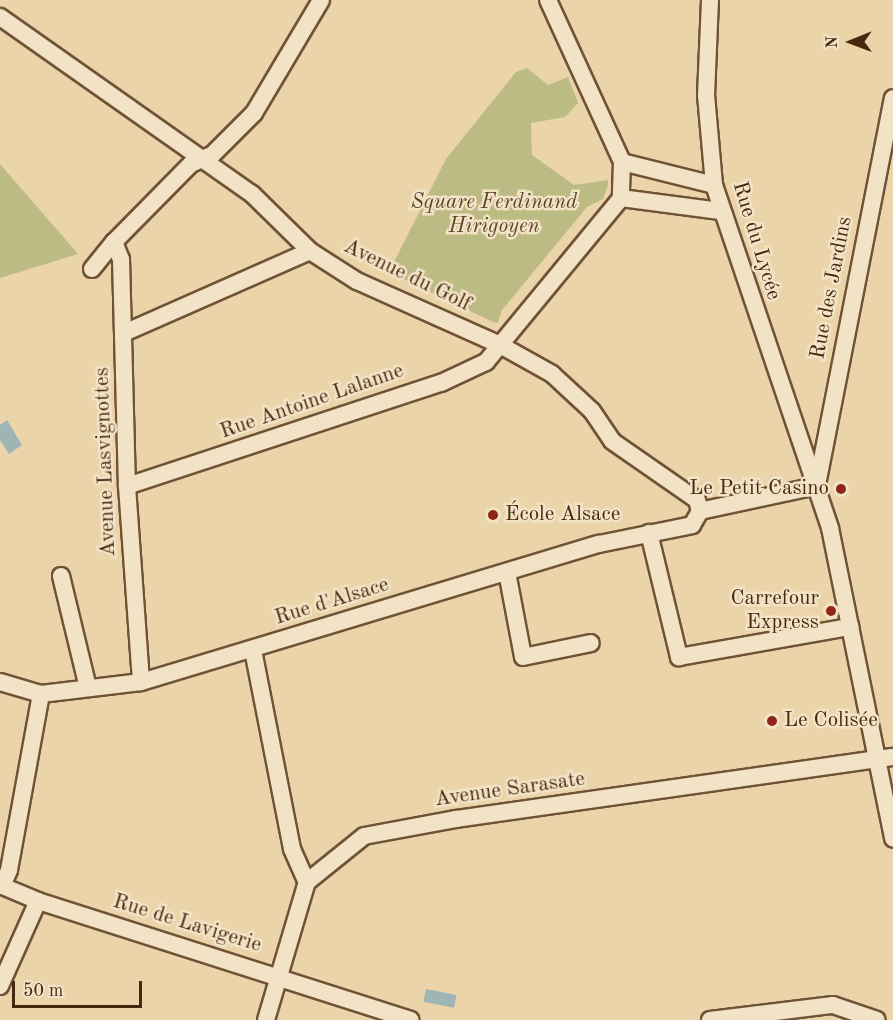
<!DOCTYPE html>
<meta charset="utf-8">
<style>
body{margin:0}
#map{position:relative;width:893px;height:1020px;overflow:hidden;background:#ebd4a9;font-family:"Old Standard TT",serif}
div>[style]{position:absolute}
.green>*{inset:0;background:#bcbb84}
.water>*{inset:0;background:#9db5b4;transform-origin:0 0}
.roads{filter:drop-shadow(2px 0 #705336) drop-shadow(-2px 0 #705336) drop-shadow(0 2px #705336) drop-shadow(0 -2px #705336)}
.street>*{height:16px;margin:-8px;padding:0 8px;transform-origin:8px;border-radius:8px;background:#f2e3c7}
.dots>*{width:16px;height:16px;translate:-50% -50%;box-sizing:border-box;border:3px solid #f2e3c7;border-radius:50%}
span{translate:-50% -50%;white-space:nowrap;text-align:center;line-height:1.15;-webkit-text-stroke:5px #f2e3c7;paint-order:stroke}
.park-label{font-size:21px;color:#5e4526;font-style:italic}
.street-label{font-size:21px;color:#47280f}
.poi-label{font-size:21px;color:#47280f}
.right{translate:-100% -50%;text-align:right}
.left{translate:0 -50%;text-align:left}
.north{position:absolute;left:821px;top:12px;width:60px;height:60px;-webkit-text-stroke:4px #f2e3c7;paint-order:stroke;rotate:269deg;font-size:16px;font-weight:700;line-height:24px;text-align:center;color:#47280f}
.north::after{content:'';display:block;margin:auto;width:21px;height:27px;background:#47280f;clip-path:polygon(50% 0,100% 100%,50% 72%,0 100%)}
.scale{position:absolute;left:12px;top:981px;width:130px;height:27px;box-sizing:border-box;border:3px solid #47280f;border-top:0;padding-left:8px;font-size:18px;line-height:21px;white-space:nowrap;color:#47280f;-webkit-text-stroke:4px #f2e3c7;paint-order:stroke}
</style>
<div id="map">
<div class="green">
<div style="clip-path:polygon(527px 68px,548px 85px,568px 77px,578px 103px,565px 117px,531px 123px,532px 155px,574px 185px,608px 180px,608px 185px,603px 199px,587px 207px,502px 310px,498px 323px,493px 322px,389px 272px,446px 159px,516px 72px)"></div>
<div style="clip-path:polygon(0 164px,78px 254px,0 278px)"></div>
</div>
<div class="water">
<div style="clip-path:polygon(7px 420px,22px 445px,9px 454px,0 440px,0 425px)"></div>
<div style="left:426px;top:989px;width:31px;height:13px;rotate:11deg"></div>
</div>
<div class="roads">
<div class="street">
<div style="left:548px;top:0;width:178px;rotate:65.4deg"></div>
<div style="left:622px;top:162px;width:36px;rotate:92deg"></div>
<div style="left:710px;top:0;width:95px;rotate:92.4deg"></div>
<div style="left:706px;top:95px;width:90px;rotate:84.9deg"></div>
<div style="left:714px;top:185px;width:362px;rotate:71.3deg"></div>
<div style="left:830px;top:528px;width:317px;rotate:78.5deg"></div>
<div style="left:0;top:17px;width:308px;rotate:35.1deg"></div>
<div style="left:252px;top:194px;width:81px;rotate:44.5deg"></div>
<div style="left:310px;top:251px;width:56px;rotate:32.6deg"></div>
<div style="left:357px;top:281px;width:159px;rotate:24.1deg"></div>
<div style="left:502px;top:346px;width:57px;rotate:29.2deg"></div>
<div style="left:552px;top:374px;width:54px;rotate:42.8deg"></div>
<div style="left:592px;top:411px;width:36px;rotate:56deg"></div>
<div style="left:612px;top:441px;width:103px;rotate:34.8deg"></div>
<div style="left:697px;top:500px;width:11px;rotate:75deg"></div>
<div style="left:622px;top:162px;width:95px;rotate:14deg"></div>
<div style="left:621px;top:198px;width:100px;rotate:7.5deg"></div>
<div style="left:114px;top:242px;width:18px;rotate:68deg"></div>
<div style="left:121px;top:259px;width:227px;rotate:88.5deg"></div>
<div style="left:127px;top:486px;width:196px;rotate:85.9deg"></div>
<div style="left:92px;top:269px;width:35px;rotate:-51deg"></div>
<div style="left:114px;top:242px;width:110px;rotate:-45.4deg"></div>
<div style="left:191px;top:164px;width:24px;rotate:-24deg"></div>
<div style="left:213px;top:154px;width:58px;rotate:-45deg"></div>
<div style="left:254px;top:113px;width:131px;rotate:-59.3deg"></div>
<div style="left:124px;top:333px;width:203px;rotate:-23.8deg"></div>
<div style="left:817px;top:485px;width:394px;rotate:-78.9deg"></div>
<div style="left:127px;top:486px;width:330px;rotate:-18.2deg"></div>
<div style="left:441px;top:383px;width:50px;rotate:-25deg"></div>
<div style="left:486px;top:362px;width:212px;rotate:-50.5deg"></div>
<div style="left:700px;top:511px;width:120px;rotate:-12.1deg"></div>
<div style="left:649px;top:533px;width:128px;rotate:76.4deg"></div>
<div style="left:679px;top:657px;width:174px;rotate:-10deg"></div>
<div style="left:507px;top:572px;width:86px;rotate:79.3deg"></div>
<div style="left:523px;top:657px;width:69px;rotate:-11.6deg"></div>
<div style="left:61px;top:576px;width:115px;rotate:76.4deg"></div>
<div style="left:253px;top:650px;width:203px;rotate:78.9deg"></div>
<div style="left:292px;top:849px;width:36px;rotate:66deg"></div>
<div style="left:0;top:682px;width:43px;rotate:16.3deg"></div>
<div style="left:41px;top:694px;width:101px;rotate:-6.8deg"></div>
<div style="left:141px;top:682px;width:478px;rotate:-16.8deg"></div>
<div style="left:599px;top:544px;width:95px;rotate:-11.5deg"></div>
<div style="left:692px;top:525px;width:16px;rotate:-60deg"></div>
<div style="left:0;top:885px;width:41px;rotate:22.8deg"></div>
<div style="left:38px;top:901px;width:391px;rotate:17.7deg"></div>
<div style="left:2px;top:886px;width:17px;rotate:-66deg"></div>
<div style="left:9px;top:870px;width:179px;rotate:-79.7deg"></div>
<div style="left:0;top:986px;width:93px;rotate:-65.9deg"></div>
<div style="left:266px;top:1020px;width:144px;rotate:-73.5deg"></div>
<div style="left:307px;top:882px;width:73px;rotate:-38.9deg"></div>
<div style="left:364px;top:836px;width:94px;rotate:-10.5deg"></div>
<div style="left:456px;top:819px;width:441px;rotate:-8.1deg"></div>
<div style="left:710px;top:1020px;width:124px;rotate:-7deg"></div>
<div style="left:833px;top:1005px;width:46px;rotate:18.8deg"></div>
</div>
</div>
<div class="dots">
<div style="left:841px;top:489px;background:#8f2418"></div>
<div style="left:493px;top:515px;background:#8f2418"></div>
<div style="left:831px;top:611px;background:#8f2418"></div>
<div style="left:772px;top:721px;background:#8f2418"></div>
</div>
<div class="park-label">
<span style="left:494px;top:215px">Square Ferdinand<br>Hirigoyen</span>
</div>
<div class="street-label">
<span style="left:756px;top:241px;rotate:73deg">Rue du Lycée</span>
<span style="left:407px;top:276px;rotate:26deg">Avenue du Golf</span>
<span style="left:832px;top:288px;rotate:-79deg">Rue des Jardins</span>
<span style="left:312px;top:402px;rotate:-19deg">Rue Antoine Lalanne</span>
<span style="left:106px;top:462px;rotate:-92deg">Avenue Lasvignottes</span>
<span style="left:332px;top:602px;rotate:-17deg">Rue d'Alsace</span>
<span style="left:510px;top:790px;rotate:-8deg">Avenue Sarasate</span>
<span style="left:187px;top:924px;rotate:17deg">Rue de Lavigerie</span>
</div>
<div class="poi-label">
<span class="right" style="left:829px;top:489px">Le Petit Casino</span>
<span class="left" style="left:505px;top:515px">École Alsace</span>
<span class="right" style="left:819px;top:611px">Carrefour<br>Express</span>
<span class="left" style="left:784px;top:721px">Le Colisée</span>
</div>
<div class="north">N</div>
<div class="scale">50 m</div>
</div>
